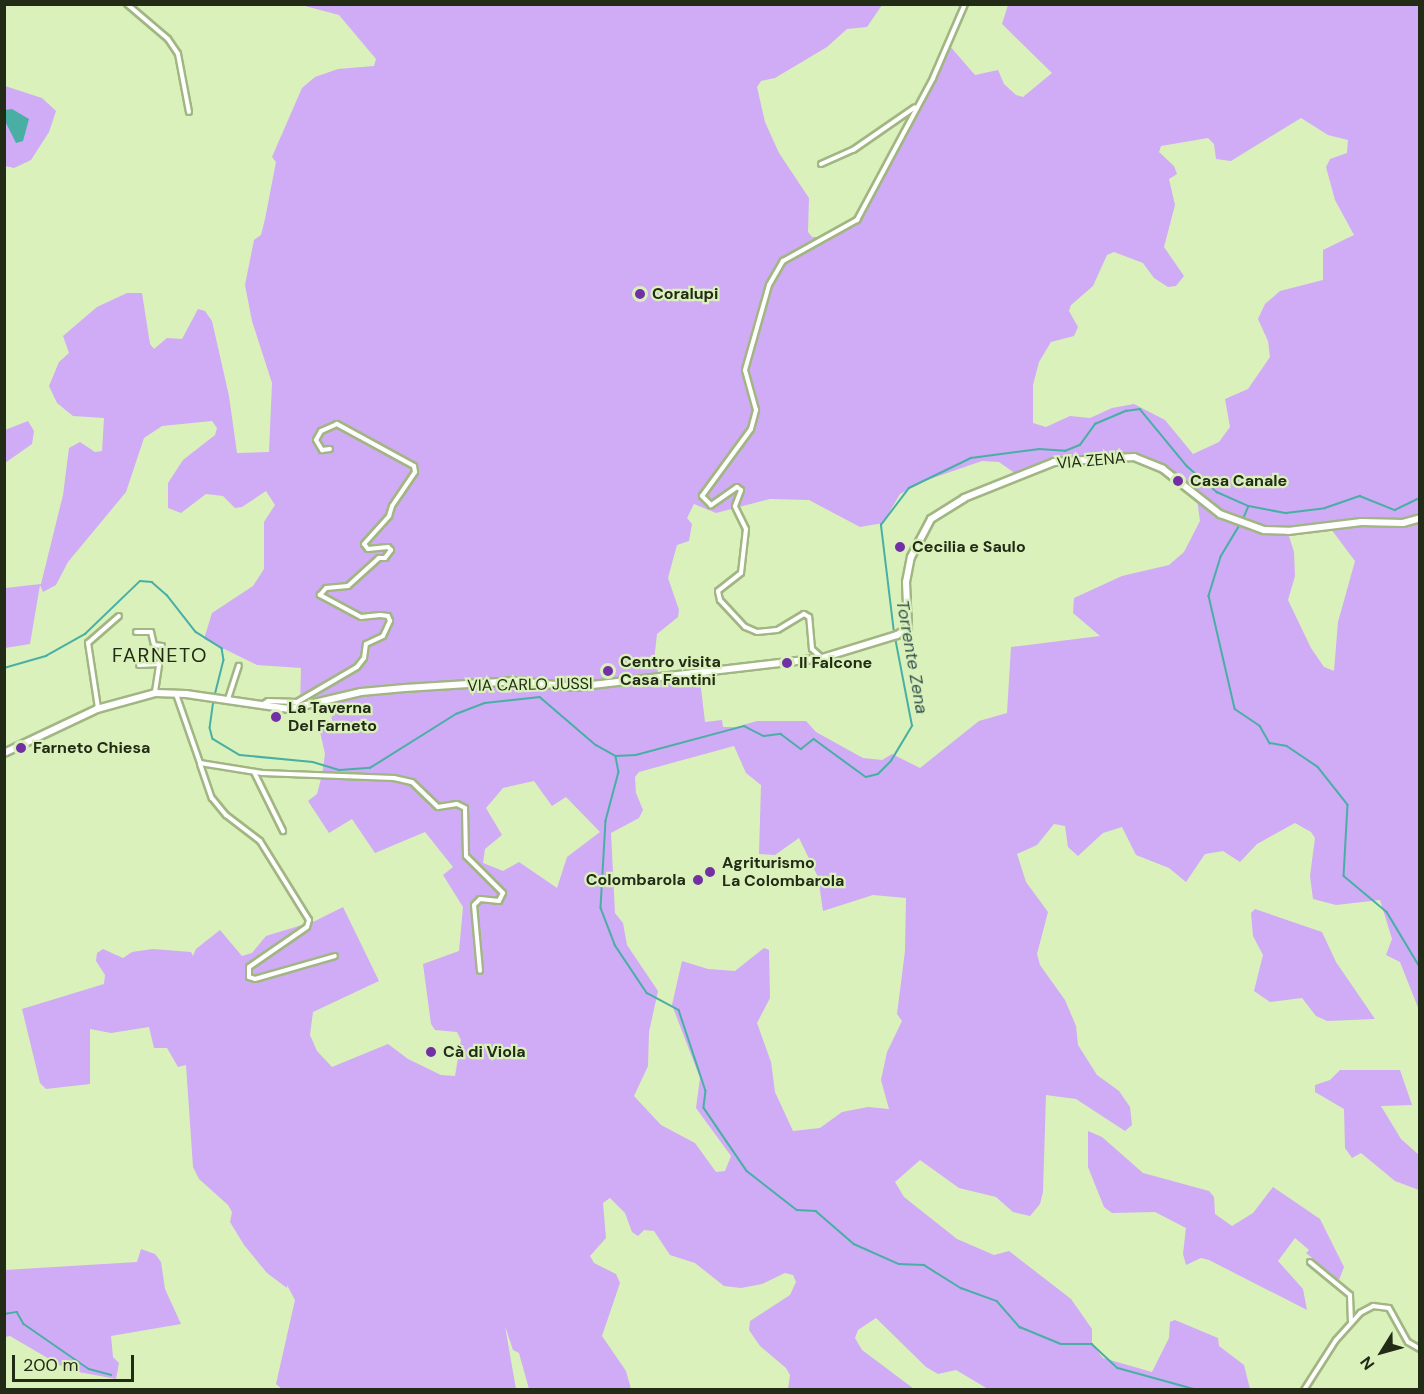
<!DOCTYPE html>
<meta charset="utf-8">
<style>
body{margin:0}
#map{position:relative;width:1424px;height:1394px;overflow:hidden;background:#daf1bb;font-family:"DM Sans",sans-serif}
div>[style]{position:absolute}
.green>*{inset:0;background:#d0abf6}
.water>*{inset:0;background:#49afa5}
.stream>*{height:1.5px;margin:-0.75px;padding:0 0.75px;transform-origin:0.75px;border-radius:0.75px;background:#49afa5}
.roads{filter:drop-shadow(2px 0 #a1b682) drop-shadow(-2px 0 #a1b682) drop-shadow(0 2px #a1b682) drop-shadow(0 -2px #a1b682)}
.street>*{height:4px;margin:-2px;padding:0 2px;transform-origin:2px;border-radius:2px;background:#fff}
.secondary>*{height:6px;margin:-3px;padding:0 3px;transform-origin:3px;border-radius:3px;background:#fff}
.dots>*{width:16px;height:16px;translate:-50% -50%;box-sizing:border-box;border:3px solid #daf1bb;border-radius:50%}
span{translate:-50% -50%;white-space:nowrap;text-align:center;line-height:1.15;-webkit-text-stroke:4.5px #daf1bb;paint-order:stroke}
.poi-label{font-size:16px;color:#222b16;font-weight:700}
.left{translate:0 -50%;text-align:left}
.right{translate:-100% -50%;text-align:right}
.street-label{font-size:16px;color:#222b16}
.water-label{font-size:18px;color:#33524f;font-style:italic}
.quarter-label{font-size:20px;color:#222b16;letter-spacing:1.5px}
.frame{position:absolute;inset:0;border:6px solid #222b16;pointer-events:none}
.north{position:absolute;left:1352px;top:1322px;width:60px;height:60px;-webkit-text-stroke:4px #daf1bb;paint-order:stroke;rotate:233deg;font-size:16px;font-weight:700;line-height:24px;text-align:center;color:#222b16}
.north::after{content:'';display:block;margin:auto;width:21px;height:27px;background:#222b16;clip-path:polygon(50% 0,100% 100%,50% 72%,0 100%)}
.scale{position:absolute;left:12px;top:1355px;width:122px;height:27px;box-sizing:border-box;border:3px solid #222b16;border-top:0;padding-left:8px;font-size:18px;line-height:21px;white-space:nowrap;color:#222b16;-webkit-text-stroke:4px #daf1bb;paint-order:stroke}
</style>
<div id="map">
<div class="green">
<div style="clip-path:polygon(evenodd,301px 5px,882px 5px,867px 27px,847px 29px,827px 47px,775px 78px,761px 81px,757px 87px,765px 122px,779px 153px,809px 198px,808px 232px,812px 237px,825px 237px,849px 224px,861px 208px,948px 44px,975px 75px,998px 70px,1004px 84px,1016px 95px,1023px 97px,1052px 73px,1002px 24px,1008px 5px,1419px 5px,1419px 1010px,1400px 962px,1386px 955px,1392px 939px,1380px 900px,1336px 905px,1313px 899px,1310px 876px,1315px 838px,1311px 832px,1295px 823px,1257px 844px,1240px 862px,1223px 851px,1205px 854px,1186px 882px,1169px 868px,1136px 855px,1122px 827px,1103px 833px,1078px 856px,1068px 847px,1065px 826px,1054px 824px,1037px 845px,1017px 854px,1026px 882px,1048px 912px,1037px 954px,1040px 965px,1065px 1000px,1076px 1026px,1078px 1045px,1097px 1075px,1119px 1091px,1130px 1107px,1132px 1125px,1125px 1131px,1076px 1099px,1046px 1095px,1043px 1192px,1040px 1204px,1030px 1216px,1013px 1212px,996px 1197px,959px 1188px,920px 1160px,895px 1182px,904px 1197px,957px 1239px,994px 1255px,1009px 1251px,1071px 1299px,1092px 1329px,1092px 1344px,1103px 1358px,1152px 1372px,1169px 1338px,1170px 1322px,1175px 1320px,1218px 1338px,1219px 1346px,1244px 1365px,1250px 1389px,988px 1389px,956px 1370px,938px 1374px,926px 1367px,876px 1318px,858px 1330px,855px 1338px,862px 1350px,914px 1389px,788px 1389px,790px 1375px,786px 1368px,760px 1346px,749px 1330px,750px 1321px,790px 1295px,796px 1282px,793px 1275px,785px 1273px,762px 1284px,741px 1288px,724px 1286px,695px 1263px,670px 1255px,654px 1231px,644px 1230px,638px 1236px,632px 1232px,625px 1213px,610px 1198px,603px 1203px,606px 1238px,590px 1256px,594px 1263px,616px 1274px,620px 1283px,602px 1336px,626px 1371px,631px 1389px,529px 1389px,519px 1353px,513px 1350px,505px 1326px,516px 1389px,282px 1389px,276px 1384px,295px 1300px,287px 1285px,287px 1288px,267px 1273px,244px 1245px,230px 1222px,232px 1212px,228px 1205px,199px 1179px,193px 1167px,186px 1065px,178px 1067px,167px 1048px,154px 1048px,149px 1027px,111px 1033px,90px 1029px,90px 1084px,46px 1089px,40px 1083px,22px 1009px,104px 984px,105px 975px,96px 961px,97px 953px,103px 949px,123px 958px,132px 952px,153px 949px,191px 952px,193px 956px,196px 949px,220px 930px,242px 956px,252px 953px,266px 936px,315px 921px,343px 907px,379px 981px,313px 1012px,310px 1035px,317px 1051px,332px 1067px,388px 1044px,408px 1059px,441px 1075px,455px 1076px,461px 1040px,457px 1032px,435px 1030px,431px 1024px,423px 964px,459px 951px,463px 907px,443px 875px,453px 867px,425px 832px,375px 853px,352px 819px,329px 833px,308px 801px,317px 794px,322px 775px,325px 754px,319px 727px,333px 722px,325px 702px,300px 706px,301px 668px,257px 665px,204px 639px,212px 613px,253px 586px,264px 569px,264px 522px,275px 505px,266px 491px,242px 507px,235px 508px,223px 496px,206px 494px,181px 513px,168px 508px,168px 483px,183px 460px,215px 435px,217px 428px,212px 421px,162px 426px,144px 438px,126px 492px,68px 562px,56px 585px,43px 592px,40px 585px,30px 644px,5px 648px,5px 588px,41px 584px,63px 495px,69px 448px,80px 442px,95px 452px,102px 451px,104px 418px,73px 416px,57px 403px,49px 386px,59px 362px,69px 353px,63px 336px,97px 307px,127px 293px,142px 293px,150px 344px,154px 349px,167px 338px,182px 339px,198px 309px,205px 311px,212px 321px,229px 396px,237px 453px,269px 452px,272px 383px,252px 321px,245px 285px,254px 240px,261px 235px,265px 219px,276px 162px,272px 157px,302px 88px,315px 77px,338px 69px,374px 66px,376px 59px,339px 15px,301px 5px,1301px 118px,1328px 135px,1348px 140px,1347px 153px,1330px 159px,1326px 167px,1335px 200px,1354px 235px,1323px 250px,1323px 280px,1280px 291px,1265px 304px,1258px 319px,1268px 341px,1270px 357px,1248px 389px,1225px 399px,1230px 427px,1219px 442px,1193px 454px,1165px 420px,1134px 404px,1112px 408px,1090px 418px,1070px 416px,1046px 427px,1033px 423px,1033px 385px,1039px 362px,1051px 342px,1074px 336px,1078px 327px,1069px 311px,1071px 305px,1093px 286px,1107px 255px,1114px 252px,1143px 263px,1154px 278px,1168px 287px,1176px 286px,1184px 276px,1164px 247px,1175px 205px,1169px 179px,1177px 174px,1174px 166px,1159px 152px,1161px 146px,1208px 138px,1214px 144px,1216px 159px,1231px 161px,1301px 118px,301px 5px,1136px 457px,1167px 473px,1197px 499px,1200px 521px,1184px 552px,1169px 565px,1122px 576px,1074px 598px,1073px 613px,1100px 636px,1011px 647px,1007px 713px,979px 721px,920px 768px,892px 754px,882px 760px,863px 758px,816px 732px,806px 721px,757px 721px,736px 727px,723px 727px,722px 720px,705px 722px,699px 671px,659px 674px,654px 661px,657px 634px,678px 617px,679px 610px,668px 578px,677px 545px,689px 541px,692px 524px,687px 518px,694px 504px,716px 513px,770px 499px,809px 500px,860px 527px,883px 523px,900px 494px,927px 480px,982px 461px,999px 462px,1016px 474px,1047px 465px,1136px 457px,301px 5px,1328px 525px,1355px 561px,1338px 622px,1334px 671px,1324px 667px,1311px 648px,1288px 600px,1295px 576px,1294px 552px,1288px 533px,1328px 525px,301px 5px,734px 746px,746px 773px,761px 785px,759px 854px,775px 855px,799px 838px,818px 877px,823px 911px,873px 895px,906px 898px,905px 951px,897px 1014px,902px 1021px,887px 1052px,881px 1080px,889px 1109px,868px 1107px,842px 1112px,820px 1128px,793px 1131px,775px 1092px,771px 1062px,757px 1023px,770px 998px,769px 950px,764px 948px,735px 971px,708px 969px,682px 961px,672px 1005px,700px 1078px,696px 1108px,731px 1156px,725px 1171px,716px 1172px,695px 1143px,661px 1125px,634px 1096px,648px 1066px,649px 1032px,658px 991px,627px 945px,623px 923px,615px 913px,611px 833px,639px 818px,643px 810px,636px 793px,635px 777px,639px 772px,734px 746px,301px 5px,534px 781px,552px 806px,566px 797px,600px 832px,567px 857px,557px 888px,519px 862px,503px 871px,483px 863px,485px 849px,502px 835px,486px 808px,503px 788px,534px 781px)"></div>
<div style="clip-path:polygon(5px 86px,42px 98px,56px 111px,49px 132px,31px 160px,14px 168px,5px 166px)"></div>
<div style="clip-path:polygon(28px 421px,34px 431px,32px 444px,5px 463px,5px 430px)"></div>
<div style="clip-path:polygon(1255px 909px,1322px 932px,1336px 962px,1375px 1019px,1327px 1021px,1316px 1016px,1302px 998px,1270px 1002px,1254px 991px,1263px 955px,1253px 936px,1251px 913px)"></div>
<div style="clip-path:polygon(1340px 1070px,1400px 1070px,1412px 1105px,1381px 1106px,1401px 1139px,1419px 1155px,1419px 1190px,1395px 1181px,1361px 1153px,1352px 1158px,1345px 1148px,1344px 1109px,1315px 1092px,1315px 1085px,1330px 1080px)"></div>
<div style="clip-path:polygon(1088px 1131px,1102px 1137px,1143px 1173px,1209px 1191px,1214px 1197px,1215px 1214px,1232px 1226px,1253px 1213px,1273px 1187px,1320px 1219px,1344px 1267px,1339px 1280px,1306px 1253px,1309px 1250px,1295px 1238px,1278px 1261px,1303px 1289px,1307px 1310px,1209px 1260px,1201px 1258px,1186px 1265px,1183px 1254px,1186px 1228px,1155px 1212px,1112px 1213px,1104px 1207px,1088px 1167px)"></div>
<div style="clip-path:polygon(141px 1249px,155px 1254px,161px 1262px,165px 1289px,181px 1324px,111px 1336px,113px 1357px,119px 1363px,116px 1379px,68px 1370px,10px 1336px,5px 1337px,5px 1270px,137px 1262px)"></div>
</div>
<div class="water">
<div style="clip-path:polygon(12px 109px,29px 119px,23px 141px,16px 143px,5px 121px,5px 110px)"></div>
</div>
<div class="stream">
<div style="left:1243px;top:519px;width:13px;rotate:-67deg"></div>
<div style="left:1239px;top:527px;width:35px;rotate:121deg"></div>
<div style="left:1221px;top:557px;width:41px;rotate:107.1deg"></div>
<div style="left:1209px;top:596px;width:116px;rotate:77deg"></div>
<div style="left:1235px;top:709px;width:30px;rotate:34deg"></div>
<div style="left:1260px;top:726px;width:20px;rotate:60deg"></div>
<div style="left:1270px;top:743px;width:17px;rotate:10deg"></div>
<div style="left:1287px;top:746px;width:37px;rotate:34deg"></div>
<div style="left:1318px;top:767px;width:48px;rotate:51.7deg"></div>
<div style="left:1348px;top:805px;width:71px;rotate:93.2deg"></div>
<div style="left:1344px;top:876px;width:56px;rotate:39.9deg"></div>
<div style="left:1387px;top:912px;width:64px;rotate:59deg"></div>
<div style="left:894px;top:633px;width:109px;rotate:-96.9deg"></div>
<div style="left:881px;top:525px;width:46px;rotate:-52.9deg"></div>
<div style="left:909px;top:488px;width:69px;rotate:-25.8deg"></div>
<div style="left:971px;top:458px;width:69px;rotate:-7.5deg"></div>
<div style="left:1039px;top:449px;width:26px;rotate:4deg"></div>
<div style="left:1065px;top:451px;width:16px;rotate:-22deg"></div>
<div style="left:1080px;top:445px;width:26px;rotate:-54deg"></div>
<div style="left:1095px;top:424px;width:34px;rotate:-23deg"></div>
<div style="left:1126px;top:411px;width:14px;rotate:-8deg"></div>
<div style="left:1140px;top:409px;width:74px;rotate:50.5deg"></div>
<div style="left:1187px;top:466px;width:40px;rotate:41deg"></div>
<div style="left:1217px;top:492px;width:35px;rotate:24deg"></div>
<div style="left:1249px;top:506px;width:38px;rotate:11deg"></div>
<div style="left:1286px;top:513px;width:39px;rotate:-7deg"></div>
<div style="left:1325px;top:508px;width:37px;rotate:-19deg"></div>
<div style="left:1360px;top:496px;width:38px;rotate:22deg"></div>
<div style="left:1395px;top:510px;width:28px;rotate:-26deg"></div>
<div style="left:4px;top:668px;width:44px;rotate:-15.9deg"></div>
<div style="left:46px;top:656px;width:45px;rotate:-29.4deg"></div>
<div style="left:85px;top:634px;width:76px;rotate:-43.9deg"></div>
<div style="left:140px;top:581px;width:12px;rotate:5deg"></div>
<div style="left:152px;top:582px;width:20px;rotate:41deg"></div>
<div style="left:167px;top:595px;width:47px;rotate:51.9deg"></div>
<div style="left:196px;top:632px;width:31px;rotate:32deg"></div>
<div style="left:222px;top:648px;width:12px;rotate:81deg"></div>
<div style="left:224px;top:660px;width:36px;rotate:104deg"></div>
<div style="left:214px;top:700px;width:28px;rotate:98deg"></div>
<div style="left:210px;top:728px;width:11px;rotate:75deg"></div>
<div style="left:213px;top:739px;width:31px;rotate:31deg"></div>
<div style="left:240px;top:755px;width:73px;rotate:5.5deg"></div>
<div style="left:313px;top:762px;width:28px;rotate:17deg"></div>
<div style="left:340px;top:770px;width:30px;rotate:-4deg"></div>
<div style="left:370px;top:768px;width:102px;rotate:-32.1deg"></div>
<div style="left:456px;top:714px;width:31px;rotate:-21deg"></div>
<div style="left:485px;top:703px;width:55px;rotate:-6.2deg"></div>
<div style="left:540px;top:697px;width:74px;rotate:40.6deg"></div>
<div style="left:596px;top:745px;width:23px;rotate:29deg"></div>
<div style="left:616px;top:756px;width:20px;rotate:-3deg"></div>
<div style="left:636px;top:755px;width:112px;rotate:-15deg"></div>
<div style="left:744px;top:726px;width:22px;rotate:27deg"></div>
<div style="left:764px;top:736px;width:17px;rotate:-7deg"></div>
<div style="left:781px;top:734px;width:25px;rotate:37deg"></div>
<div style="left:801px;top:749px;width:16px;rotate:-38deg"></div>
<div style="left:814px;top:739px;width:64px;rotate:36.2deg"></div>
<div style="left:866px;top:777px;width:12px;rotate:-14deg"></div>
<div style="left:878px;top:774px;width:18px;rotate:-45deg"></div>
<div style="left:891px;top:761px;width:41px;rotate:-59deg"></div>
<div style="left:912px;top:726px;width:90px;rotate:-100.9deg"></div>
<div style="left:616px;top:757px;width:15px;rotate:79deg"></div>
<div style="left:619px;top:772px;width:51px;rotate:104.9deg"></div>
<div style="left:606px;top:821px;width:87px;rotate:93.3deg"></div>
<div style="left:601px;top:908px;width:40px;rotate:69deg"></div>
<div style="left:615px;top:945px;width:58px;rotate:56.3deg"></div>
<div style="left:647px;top:993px;width:36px;rotate:28deg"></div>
<div style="left:679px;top:1010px;width:85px;rotate:71.6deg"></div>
<div style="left:706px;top:1091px;width:17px;rotate:97deg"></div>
<div style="left:704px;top:1108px;width:76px;rotate:55.7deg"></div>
<div style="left:747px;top:1171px;width:63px;rotate:38deg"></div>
<div style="left:797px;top:1210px;width:19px;rotate:3deg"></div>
<div style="left:816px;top:1211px;width:50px;rotate:41deg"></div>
<div style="left:854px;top:1244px;width:49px;rotate:24deg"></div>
<div style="left:899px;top:1264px;width:25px;rotate:2deg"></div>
<div style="left:924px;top:1265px;width:44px;rotate:31.9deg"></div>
<div style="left:961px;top:1288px;width:38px;rotate:20deg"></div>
<div style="left:997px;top:1301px;width:35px;rotate:49deg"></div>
<div style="left:1020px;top:1327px;width:44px;rotate:22.5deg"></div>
<div style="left:1061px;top:1344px;width:31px"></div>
<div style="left:1092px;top:1344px;width:35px;rotate:43deg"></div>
<div style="left:1118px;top:1368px;width:83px;rotate:15.4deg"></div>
<div style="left:4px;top:1314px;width:13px;rotate:-9deg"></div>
<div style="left:17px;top:1312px;width:14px;rotate:60deg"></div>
<div style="left:24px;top:1324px;width:79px;rotate:34.7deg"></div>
<div style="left:89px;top:1369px;width:23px;rotate:15deg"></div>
</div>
<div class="roads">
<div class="street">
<div style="left:127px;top:4px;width:54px;rotate:40.5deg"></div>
<div style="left:168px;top:39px;width:18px;rotate:56deg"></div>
<div style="left:178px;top:54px;width:59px;rotate:79.3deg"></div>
<div style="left:821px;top:164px;width:35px;rotate:-24deg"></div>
<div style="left:853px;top:150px;width:75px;rotate:-34.7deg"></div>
<div style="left:136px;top:632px;width:15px"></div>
<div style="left:151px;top:632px;width:13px;rotate:77deg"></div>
<div style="left:154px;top:645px;width:8px;rotate:7deg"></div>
<div style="left:162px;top:646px;width:47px;rotate:98.7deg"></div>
<div style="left:822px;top:658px;width:13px;rotate:-138deg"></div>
<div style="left:812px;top:649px;width:32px;rotate:-95deg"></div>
<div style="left:809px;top:617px;width:6px;rotate:-149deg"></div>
<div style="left:804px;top:614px;width:31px;rotate:149deg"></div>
<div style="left:777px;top:630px;width:20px;rotate:174deg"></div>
<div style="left:757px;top:632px;width:13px;rotate:-157deg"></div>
<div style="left:745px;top:627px;width:37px;rotate:-133deg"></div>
<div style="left:720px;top:600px;width:9px;rotate:-103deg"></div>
<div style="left:718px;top:591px;width:29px;rotate:-38deg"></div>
<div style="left:741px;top:573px;width:44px;rotate:-83.5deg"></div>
<div style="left:746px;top:529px;width:25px;rotate:-116deg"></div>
<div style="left:735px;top:506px;width:17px;rotate:-69deg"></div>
<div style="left:741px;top:490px;width:5px;rotate:-143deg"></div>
<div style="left:737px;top:487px;width:32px;rotate:145deg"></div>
<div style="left:711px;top:505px;width:13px;rotate:-135deg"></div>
<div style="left:702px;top:496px;width:83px;rotate:-53.8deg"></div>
<div style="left:751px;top:429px;width:20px;rotate:-75deg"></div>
<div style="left:756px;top:410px;width:41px;rotate:-105.4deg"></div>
<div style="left:745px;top:370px;width:88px;rotate:-74.2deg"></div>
<div style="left:769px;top:285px;width:28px;rotate:-60deg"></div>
<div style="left:783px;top:261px;width:85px;rotate:-29deg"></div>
<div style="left:857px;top:220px;width:161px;rotate:-61.8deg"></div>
<div style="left:933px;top:78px;width:81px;rotate:-66.6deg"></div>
<div style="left:139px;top:665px;width:20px;rotate:-3deg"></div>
<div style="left:176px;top:694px;width:73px;rotate:70.8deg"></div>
<div style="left:200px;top:763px;width:63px;rotate:9.2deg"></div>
<div style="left:262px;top:773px;width:132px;rotate:2.2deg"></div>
<div style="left:394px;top:778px;width:18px;rotate:13deg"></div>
<div style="left:412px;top:782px;width:36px;rotate:44deg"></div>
<div style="left:438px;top:807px;width:19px;rotate:-9deg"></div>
<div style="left:457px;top:804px;width:9px;rotate:27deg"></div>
<div style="left:465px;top:808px;width:48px;rotate:88.8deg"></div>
<div style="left:466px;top:856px;width:52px;rotate:45deg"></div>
<div style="left:503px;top:893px;width:9px;rotate:117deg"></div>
<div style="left:499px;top:901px;width:19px;rotate:-174deg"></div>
<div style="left:480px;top:899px;width:8px;rotate:135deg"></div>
<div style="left:474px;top:905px;width:66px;rotate:84.8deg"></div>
<div style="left:228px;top:699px;width:35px;rotate:-72deg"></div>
<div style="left:262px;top:705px;width:7px;rotate:-34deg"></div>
<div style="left:268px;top:701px;width:29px;rotate:2deg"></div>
<div style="left:297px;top:702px;width:69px;rotate:-30.3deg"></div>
<div style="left:357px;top:667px;width:11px;rotate:-52deg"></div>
<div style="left:364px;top:658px;width:14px;rotate:-82deg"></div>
<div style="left:366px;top:644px;width:19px;rotate:-25deg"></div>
<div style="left:383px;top:636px;width:17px;rotate:-65deg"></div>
<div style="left:390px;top:621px;width:5px;rotate:-112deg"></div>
<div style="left:388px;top:616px;width:8px;rotate:-173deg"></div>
<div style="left:380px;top:615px;width:19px;rotate:174deg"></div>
<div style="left:361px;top:617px;width:47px;rotate:-151.8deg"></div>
<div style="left:320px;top:595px;width:9px;rotate:-49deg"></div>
<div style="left:326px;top:588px;width:22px;rotate:-5deg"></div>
<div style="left:348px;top:586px;width:42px;rotate:-42.1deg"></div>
<div style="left:379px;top:558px;width:6px"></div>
<div style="left:385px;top:558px;width:10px;rotate:-53deg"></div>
<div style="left:391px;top:550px;width:4px;rotate:-135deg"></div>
<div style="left:388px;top:547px;width:20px;rotate:174deg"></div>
<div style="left:368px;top:549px;width:6px;rotate:-129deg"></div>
<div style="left:364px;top:544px;width:38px;rotate:-48deg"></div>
<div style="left:389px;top:516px;width:10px;rotate:-73deg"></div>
<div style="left:392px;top:506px;width:41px;rotate:-55.9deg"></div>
<div style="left:415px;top:472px;width:6px;rotate:-99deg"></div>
<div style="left:414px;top:466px;width:88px;rotate:-151.4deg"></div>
<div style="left:337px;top:424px;width:17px;rotate:156deg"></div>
<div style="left:321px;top:431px;width:10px;rotate:119deg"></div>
<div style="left:316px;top:440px;width:12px;rotate:59deg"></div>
<div style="left:322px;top:450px;width:8px;rotate:-7deg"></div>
<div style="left:98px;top:708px;width:66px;rotate:-98.7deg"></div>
<div style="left:88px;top:643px;width:41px;rotate:-41.1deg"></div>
<div style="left:200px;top:764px;width:36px;rotate:71deg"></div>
<div style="left:212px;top:798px;width:22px;rotate:51deg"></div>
<div style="left:226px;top:815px;width:43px;rotate:37.4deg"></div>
<div style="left:260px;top:841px;width:93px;rotate:58.2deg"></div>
<div style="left:309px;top:920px;width:7px;rotate:106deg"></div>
<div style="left:307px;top:927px;width:70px;rotate:145.4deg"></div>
<div style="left:249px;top:967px;width:10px;rotate:90deg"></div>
<div style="left:249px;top:977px;width:6px;rotate:18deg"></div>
<div style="left:255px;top:979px;width:83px;rotate:-16deg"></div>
<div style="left:254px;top:772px;width:66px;rotate:63.8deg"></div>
<div style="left:1310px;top:1262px;width:52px;rotate:39.5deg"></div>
<div style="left:1350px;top:1295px;width:26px;rotate:88deg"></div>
<div style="left:1304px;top:1390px;width:59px;rotate:-57.4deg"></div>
<div style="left:1336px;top:1340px;width:36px;rotate:-48deg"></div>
<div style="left:1360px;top:1313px;width:15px;rotate:-28deg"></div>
<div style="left:1373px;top:1306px;width:16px;rotate:7deg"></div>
<div style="left:1389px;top:1308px;width:39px;rotate:61deg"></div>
<div style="left:1408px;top:1342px;width:14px;rotate:30deg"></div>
</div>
<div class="secondary">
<div style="left:4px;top:753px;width:103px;rotate:-25.3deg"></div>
<div style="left:97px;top:709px;width:60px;rotate:-15.4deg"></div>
<div style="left:155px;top:693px;width:31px;rotate:2deg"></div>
<div style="left:186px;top:694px;width:104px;rotate:8.3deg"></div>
<div style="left:289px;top:709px;width:74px;rotate:-13.3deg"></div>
<div style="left:361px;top:692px;width:44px;rotate:-5.2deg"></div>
<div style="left:405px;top:688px;width:111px;rotate:-3.6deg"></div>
<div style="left:516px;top:681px;width:59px;rotate:5.8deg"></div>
<div style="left:575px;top:687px;width:249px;rotate:-6.7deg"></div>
<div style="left:822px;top:658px;width:78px;rotate:-17deg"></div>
<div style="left:897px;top:635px;width:13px;rotate:-32deg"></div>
<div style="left:908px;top:628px;width:46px;rotate:-92.5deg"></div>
<div style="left:906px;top:582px;width:25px;rotate:-79deg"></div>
<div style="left:911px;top:557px;width:43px;rotate:-62.2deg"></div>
<div style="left:931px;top:519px;width:39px;rotate:-32deg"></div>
<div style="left:964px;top:498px;width:97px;rotate:-21.8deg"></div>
<div style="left:1054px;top:462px;width:80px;rotate:-3.6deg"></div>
<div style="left:1134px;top:457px;width:31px;rotate:22deg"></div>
<div style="left:1163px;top:469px;width:73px;rotate:38.3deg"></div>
<div style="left:1220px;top:514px;width:47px;rotate:20deg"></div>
<div style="left:1264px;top:530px;width:24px;rotate:2deg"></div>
<div style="left:1288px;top:531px;width:74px;rotate:-7deg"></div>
<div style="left:1361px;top:522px;width:42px;rotate:1.4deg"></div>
<div style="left:1403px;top:523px;width:18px;rotate:-16deg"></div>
</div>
</div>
<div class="dots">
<div style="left:640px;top:294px;background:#7230a5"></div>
<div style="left:1178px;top:481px;background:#7230a5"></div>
<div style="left:900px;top:547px;background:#7230a5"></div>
<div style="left:787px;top:663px;background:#7230a5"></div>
<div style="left:608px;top:671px;background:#7230a5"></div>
<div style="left:276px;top:717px;background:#7230a5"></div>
<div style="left:21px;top:748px;background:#7230a5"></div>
<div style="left:710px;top:872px;background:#7230a5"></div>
<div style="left:698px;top:880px;background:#7230a5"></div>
<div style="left:431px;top:1052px;background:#7230a5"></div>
</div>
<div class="poi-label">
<span class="left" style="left:652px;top:294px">Coralupi</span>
<span class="left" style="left:1190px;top:481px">Casa Canale</span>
<span class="left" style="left:912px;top:547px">Cecilia e Saulo</span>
<span class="left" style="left:620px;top:671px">Centro visita<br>Casa Fantini</span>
<span class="left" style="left:799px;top:663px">Il Falcone</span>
<span class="left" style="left:288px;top:717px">La Taverna<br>Del Farneto</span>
<span class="left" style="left:33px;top:748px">Farneto Chiesa</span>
<span class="left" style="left:722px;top:872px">Agriturismo<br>La Colombarola</span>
<span class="right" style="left:686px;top:880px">Colombarola</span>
<span class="left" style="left:443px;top:1052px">Cà di Viola</span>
</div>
<div class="street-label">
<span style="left:1091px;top:461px;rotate:-5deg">VIA ZENA</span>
<span style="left:530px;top:685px;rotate:-1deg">VIA CARLO JUSSI</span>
</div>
<div class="water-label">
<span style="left:912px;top:657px;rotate:80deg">Torrente Zena</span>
</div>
<div class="quarter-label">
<span style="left:160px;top:655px">FARNETO</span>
</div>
<div class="frame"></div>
<div class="north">N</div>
<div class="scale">200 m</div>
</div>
